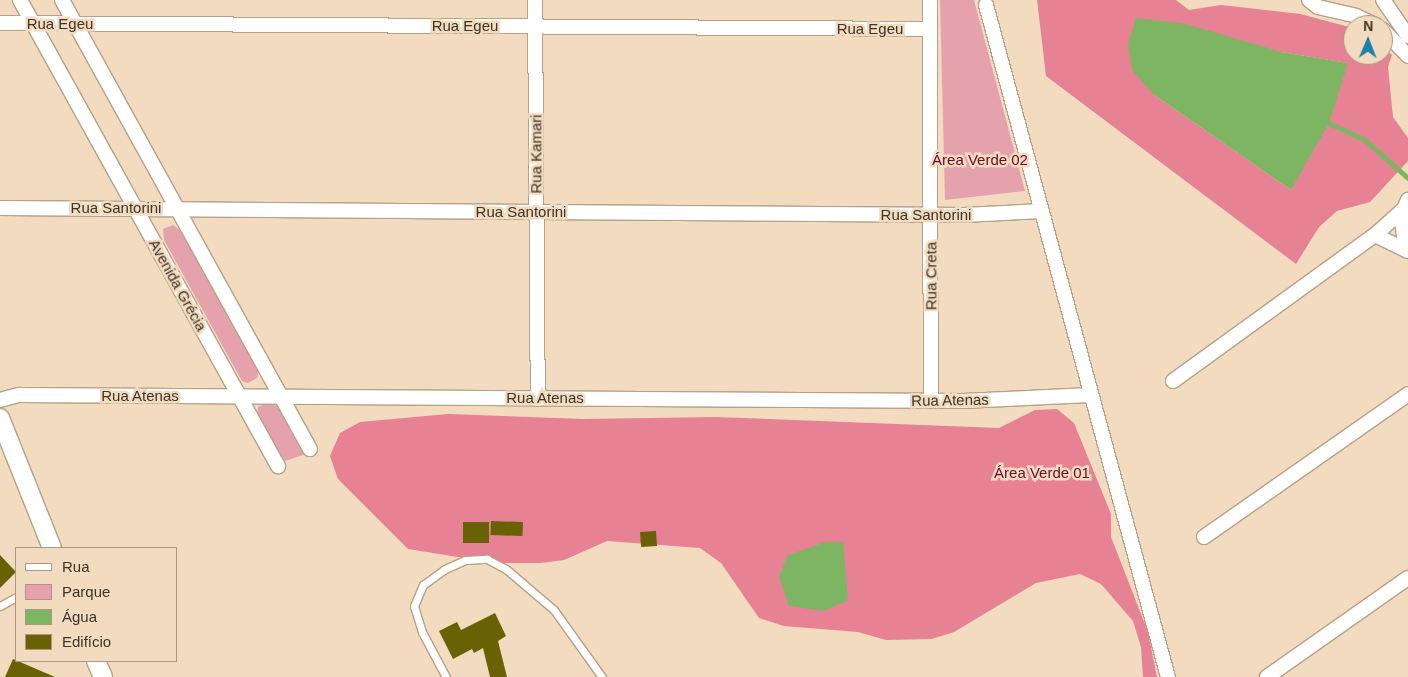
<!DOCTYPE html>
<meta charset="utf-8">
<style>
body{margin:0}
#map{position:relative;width:1408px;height:677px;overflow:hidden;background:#f2dbbf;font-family:Helvetica,sans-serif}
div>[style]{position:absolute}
.green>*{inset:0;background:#e5a2ac}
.forest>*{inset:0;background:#e78194}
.water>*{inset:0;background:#7eb562}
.stream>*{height:5px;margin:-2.5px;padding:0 2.5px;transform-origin:2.5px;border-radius:2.5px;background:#7eb562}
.building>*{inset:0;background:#696204;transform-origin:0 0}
.roads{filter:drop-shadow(1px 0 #b6a187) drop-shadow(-1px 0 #b6a187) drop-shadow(0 1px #b6a187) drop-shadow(0 -1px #b6a187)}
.service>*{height:7px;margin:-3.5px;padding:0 3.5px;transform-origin:3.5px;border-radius:3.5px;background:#fff}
.minor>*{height:14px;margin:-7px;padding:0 7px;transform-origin:7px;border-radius:7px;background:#fff}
.tertiary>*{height:18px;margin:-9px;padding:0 9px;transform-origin:9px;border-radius:9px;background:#fff}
span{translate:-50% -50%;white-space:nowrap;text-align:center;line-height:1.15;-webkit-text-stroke:5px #f2dbbf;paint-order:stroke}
.street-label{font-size:15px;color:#3d342a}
.park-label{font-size:15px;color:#690c2b}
.legend{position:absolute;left:15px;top:547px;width:162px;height:115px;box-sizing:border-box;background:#f2dbbf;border:1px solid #aa9883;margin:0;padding:6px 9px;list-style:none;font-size:15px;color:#3d342a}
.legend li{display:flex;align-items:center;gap:10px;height:25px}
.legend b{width:25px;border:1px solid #aa9883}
.north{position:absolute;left:1343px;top:15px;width:50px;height:50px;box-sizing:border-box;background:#f2dbbf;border:1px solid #aa9883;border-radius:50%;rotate:1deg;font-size:14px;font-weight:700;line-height:20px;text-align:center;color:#3d342a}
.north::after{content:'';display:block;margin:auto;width:18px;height:22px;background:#1a82ac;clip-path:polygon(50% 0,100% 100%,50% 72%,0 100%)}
</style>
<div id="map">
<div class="green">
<div style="clip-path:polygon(940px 0,974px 0,1025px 191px,945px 200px)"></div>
<div style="clip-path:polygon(173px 225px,187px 236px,259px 370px,257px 378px,248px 383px,242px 381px,164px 240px,163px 229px)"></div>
<div style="clip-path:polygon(270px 402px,276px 405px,306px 454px,285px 461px,257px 416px,258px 407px)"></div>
</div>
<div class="forest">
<div style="clip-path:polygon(evenodd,1037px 0,1176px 0,1189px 10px,1221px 5px,1300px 14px,1353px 28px,1353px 55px,1383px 55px,1383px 48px,1392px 55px,1388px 67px,1393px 117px,1408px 138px,1408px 161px,1370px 202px,1337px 211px,1319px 227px,1296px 264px,1046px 76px,1037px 0,1281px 52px,1348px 63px,1291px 190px,1153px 94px,1281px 52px)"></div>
<div style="clip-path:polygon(1057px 409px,1074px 423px,1111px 514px,1111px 537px,1148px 632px,1157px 677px,1143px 677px,1141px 647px,1133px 621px,1101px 584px,1080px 574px,1036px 583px,954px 632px,932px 639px,886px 640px,858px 632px,784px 626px,759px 618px,721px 563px,700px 548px,607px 541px,564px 560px,541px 563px,495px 563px,408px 549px,338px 479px,330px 456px,340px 433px,360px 422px,448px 414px,583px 419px,716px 417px,999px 428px,1035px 410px)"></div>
</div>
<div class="water">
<div style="clip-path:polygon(1136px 18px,1186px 24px,1281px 52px,1348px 63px,1329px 123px,1291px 190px,1153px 94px,1132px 70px,1128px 43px)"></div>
<div style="clip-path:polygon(826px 542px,843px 542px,848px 600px,824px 611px,789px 606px,779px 577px,788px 555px)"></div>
</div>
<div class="stream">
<div style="left:1329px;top:123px;width:40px;rotate:25deg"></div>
<div style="left:1365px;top:140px;width:57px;rotate:41.5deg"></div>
</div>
<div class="building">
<div style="left:491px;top:521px;width:32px;height:14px;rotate:2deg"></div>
<div style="left:463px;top:522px;width:26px;height:21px"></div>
<div style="left:656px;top:531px;width:15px;height:16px;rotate:86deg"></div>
<div style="clip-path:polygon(0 555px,16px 572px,0 588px)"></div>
<div style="clip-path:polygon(495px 613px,506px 636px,498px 641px,507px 677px,490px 677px,483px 648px,474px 653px,472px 649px,453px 659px,439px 631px,457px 622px,461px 630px)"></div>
<div style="clip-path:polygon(13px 659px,55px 677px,5px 677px)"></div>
</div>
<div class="roads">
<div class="service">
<div style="left:0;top:606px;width:18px;rotate:-29deg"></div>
<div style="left:446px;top:677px;width:51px;rotate:-118.1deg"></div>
<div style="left:422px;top:632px;width:27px;rotate:-107deg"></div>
<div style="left:414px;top:606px;width:23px;rotate:-67deg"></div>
<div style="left:423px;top:585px;width:27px;rotate:-36deg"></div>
<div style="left:445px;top:569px;width:22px;rotate:-24deg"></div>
<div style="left:465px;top:560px;width:22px;rotate:-3deg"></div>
<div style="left:487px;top:559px;width:21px;rotate:28deg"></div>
<div style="left:506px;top:569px;width:63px;rotate:40.5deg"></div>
<div style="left:554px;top:610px;width:82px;rotate:54.4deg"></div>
</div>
<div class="minor">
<div style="left:20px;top:0;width:533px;rotate:61.03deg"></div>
<div style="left:62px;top:0;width:513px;rotate:61.09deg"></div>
<div style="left:535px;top:0;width:399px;rotate:89.6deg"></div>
<div style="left:930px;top:0;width:401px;rotate:89.9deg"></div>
<div style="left:1309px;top:0;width:11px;rotate:38deg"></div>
<div style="left:1318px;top:7px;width:39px;rotate:13deg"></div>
<div style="left:1356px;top:16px;width:21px;rotate:25deg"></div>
<div style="left:1383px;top:0;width:44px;rotate:55.2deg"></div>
<div style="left:986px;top:5px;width:696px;rotate:74.85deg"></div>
<div style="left:0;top:23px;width:930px;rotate:0.37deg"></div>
<div style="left:1383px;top:30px;width:36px;rotate:46deg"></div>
<div style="left:0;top:208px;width:964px;rotate:0.42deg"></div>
<div style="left:964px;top:215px;width:78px;rotate:-2.9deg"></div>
<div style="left:1401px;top:212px;width:38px;rotate:83deg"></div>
<div style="left:1375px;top:235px;width:37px;rotate:26deg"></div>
<div style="left:1173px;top:381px;width:249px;rotate:-35.9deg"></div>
<div style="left:1375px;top:235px;width:39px;rotate:-42deg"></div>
<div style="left:1404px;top:209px;width:10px;rotate:-66deg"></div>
<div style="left:0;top:400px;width:20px;rotate:-15deg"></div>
<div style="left:19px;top:395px;width:944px;rotate:0.36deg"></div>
<div style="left:963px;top:401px;width:128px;rotate:-2.7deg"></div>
<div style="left:1204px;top:537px;width:249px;rotate:-35deg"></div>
<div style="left:1267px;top:677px;width:172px;rotate:-35.1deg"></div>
</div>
<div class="tertiary">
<div style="left:0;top:418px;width:140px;rotate:68.2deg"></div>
<div style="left:96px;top:661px;width:17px;rotate:66deg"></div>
</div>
</div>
<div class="street-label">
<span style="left:60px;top:24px">Rua Egeu</span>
<span style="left:465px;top:26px">Rua Egeu</span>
<span style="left:870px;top:29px">Rua Egeu</span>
<span style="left:536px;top:154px;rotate:-90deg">Rua Kamari</span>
<span style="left:116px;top:208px">Rua Santorini</span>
<span style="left:521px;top:212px">Rua Santorini</span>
<span style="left:926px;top:215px">Rua Santorini</span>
<span style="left:931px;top:276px;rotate:-90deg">Rua Creta</span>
<span style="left:178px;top:285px;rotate:61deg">Avenida Grécia</span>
<span style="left:140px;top:396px">Rua Atenas</span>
<span style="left:545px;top:398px">Rua Atenas</span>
<span style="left:950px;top:400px;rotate:-1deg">Rua Atenas</span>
</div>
<div class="park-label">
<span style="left:980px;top:160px">Área Verde 02</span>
<span style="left:1042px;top:473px">Área Verde 01</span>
</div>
<ul class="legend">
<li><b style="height:6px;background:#fff"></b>Rua</li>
<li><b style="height:14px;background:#e5a2ac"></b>Parque</li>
<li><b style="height:14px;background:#7eb562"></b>Água</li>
<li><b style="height:14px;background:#696204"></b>Edifício</li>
</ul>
<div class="north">N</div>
</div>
